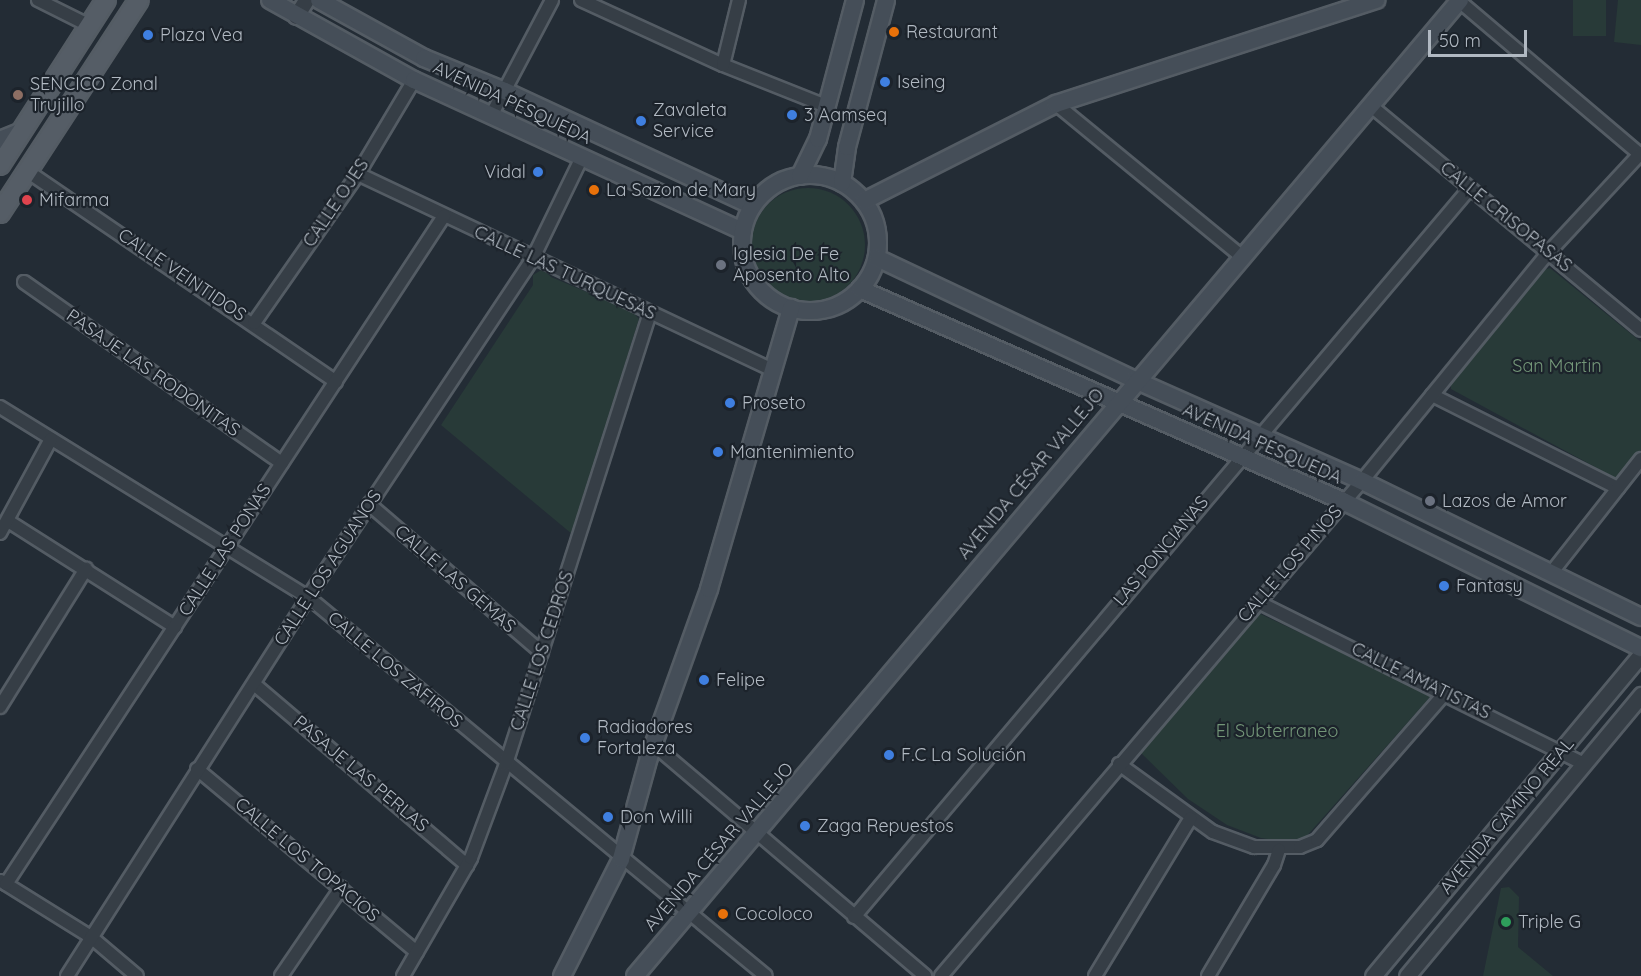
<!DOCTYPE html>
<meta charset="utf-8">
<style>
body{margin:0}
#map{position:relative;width:1641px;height:976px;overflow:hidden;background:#232c35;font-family:Quicksand,sans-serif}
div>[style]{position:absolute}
.green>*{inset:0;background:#283a38;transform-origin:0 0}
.round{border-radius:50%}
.roads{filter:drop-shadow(2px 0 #545c64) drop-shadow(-2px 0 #545c64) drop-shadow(0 2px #545c64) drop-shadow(0 -2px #545c64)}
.minor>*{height:12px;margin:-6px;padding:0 6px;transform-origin:6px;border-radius:6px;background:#363e46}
.tertiary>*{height:15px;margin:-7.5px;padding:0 7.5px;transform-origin:7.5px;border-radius:7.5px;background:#363e46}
.secondary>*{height:16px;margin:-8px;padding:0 8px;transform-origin:8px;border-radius:8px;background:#454e58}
.secondary>.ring{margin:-8px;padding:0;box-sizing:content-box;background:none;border:16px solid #454e58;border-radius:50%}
.primary>*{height:18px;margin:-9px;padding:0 9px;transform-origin:9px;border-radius:9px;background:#555d66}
.dots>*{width:16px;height:16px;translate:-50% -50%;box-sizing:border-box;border:3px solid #1c232b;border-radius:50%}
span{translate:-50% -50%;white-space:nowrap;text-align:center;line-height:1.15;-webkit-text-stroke:4.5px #1c232b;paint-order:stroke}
.poi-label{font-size:18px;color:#b1b9c2}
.left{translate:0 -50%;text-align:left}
.right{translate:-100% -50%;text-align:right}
.street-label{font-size:18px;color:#b1b9c2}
.park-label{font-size:18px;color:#739678}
.scale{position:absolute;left:1428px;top:30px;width:99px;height:27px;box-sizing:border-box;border:3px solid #b1b9c2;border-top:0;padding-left:8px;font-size:18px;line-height:21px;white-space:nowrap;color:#b1b9c2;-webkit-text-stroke:4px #1c232b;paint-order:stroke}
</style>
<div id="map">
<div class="green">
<div style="left:1573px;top:0;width:33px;height:36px"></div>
<div style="clip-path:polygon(1618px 0,1641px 0,1641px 45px,1614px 42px)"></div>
<div class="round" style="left:751px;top:188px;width:114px;height:114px"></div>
<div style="clip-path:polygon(1550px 268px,1641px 342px,1641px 450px,1619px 480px,1451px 389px,1451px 381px,1543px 270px)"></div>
<div style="clip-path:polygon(543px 269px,551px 277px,632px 311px,639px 319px,572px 534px,441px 425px,533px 285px,533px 275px)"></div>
<div style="clip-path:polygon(1256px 612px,1432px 695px,1305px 838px,1285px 842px,1261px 838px,1227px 825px,1188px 799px,1140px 752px)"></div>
<div style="clip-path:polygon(1509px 887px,1519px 897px,1518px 947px,1553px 976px,1483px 976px,1501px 888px)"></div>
</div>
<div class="roads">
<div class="minor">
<div style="left:38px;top:0;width:58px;rotate:26.6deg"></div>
<div style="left:581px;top:0;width:156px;rotate:24.6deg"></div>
<div style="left:723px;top:65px;width:111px;rotate:21.7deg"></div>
<div style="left:1458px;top:0;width:240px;rotate:40.3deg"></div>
<div style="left:723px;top:65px;width:67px;rotate:-76.2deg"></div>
<div style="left:1056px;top:104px;width:239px;rotate:39.4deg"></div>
<div style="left:1370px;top:105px;width:352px;rotate:39.7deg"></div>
<div style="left:492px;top:114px;width:129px;rotate:-62.2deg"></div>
<div style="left:27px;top:171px;width:374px;rotate:34.3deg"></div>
<div style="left:358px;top:174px;width:459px;rotate:25.3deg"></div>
<div style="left:24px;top:282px;width:315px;rotate:35.1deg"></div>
<div style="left:254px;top:323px;width:182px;rotate:-55.1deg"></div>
<div style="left:358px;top:174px;width:109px;rotate:-59.2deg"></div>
<div style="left:1432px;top:395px;width:208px;rotate:26.6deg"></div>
<div style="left:0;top:407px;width:362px;rotate:31.7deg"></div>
<div style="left:308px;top:597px;width:594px;rotate:39.61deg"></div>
<div style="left:369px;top:504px;width:228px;rotate:40.7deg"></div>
<div style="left:8px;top:521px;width:198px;rotate:32.4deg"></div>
<div style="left:0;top:533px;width:107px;rotate:-61.5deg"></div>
<div style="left:1552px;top:572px;width:144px;rotate:-51.8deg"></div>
<div style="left:1258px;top:602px;width:364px;rotate:26.4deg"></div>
<div style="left:254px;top:684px;width:280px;rotate:40.4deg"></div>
<div style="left:0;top:707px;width:163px;rotate:-58.1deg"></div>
<div style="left:654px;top:745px;width:356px;rotate:40.4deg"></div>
<div style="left:1119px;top:764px;width:116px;rotate:35.9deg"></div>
<div style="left:1213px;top:832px;width:44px;rotate:20.1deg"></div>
<div style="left:1254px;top:847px;width:46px"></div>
<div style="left:1300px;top:847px;width:18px;rotate:-22deg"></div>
<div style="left:1317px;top:840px;width:196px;rotate:-48.9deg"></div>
<div style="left:197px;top:769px;width:286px;rotate:39.8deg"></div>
<div style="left:1px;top:881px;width:106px;rotate:31.9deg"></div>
<div style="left:91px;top:937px;width:60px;rotate:40.3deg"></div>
<div style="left:6px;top:884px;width:799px;rotate:-56.75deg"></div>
<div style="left:854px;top:917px;width:954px;rotate:-49.8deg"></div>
<div style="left:67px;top:976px;width:449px;rotate:-57.5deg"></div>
<div style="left:308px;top:597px;width:407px;rotate:-56.4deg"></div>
<div style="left:533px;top:258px;width:112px;rotate:-64.1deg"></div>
<div style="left:281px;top:976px;width:107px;rotate:-55.7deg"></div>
<div style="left:403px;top:976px;width:136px;rotate:-60deg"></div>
<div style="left:471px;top:858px;width:100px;rotate:-69.6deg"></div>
<div style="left:506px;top:764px;width:473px;rotate:-72.3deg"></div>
<div style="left:941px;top:976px;width:650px;rotate:-49.62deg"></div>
<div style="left:1362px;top:481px;width:296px;rotate:-50.8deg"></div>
<div style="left:1549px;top:252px;width:134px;rotate:-47.1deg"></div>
<div style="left:1095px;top:976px;width:184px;rotate:-58.8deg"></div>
<div style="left:1208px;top:976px;width:129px;rotate:-59.3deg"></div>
<div style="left:1274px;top:865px;width:16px;rotate:-72deg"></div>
</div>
<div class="tertiary">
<div style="left:296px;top:16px;width:19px;rotate:-58deg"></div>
<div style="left:1373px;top:976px;width:419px;rotate:-50.2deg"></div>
<div style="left:1407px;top:976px;width:366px;rotate:-50.2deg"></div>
</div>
<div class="secondary">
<div style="left:270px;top:0;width:165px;rotate:29.1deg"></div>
<div style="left:414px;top:80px;width:362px;rotate:24.7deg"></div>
<div style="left:319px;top:0;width:120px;rotate:28.9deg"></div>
<div style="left:424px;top:58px;width:87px;rotate:22.2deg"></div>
<div style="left:505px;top:91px;width:273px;rotate:24.9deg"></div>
<div style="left:0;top:140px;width:24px;rotate:-22deg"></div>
<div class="ring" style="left:742px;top:175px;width:120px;height:120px"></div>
<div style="left:800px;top:176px;width:41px;rotate:-64.1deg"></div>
<div style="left:818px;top:139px;width:144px;rotate:-75.1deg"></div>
<div style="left:842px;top:183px;width:36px;rotate:-82deg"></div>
<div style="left:847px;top:147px;width:152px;rotate:-75.1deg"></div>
<div style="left:864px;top:201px;width:215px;rotate:-26.8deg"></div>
<div style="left:1056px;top:104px;width:337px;rotate:-18deg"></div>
<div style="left:877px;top:258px;width:285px;rotate:25.3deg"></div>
<div style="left:1135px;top:380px;width:248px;rotate:24deg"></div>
<div style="left:1362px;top:481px;width:310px;rotate:26deg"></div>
<div style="left:860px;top:289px;width:527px;rotate:23.7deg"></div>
<div style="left:1343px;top:501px;width:332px;rotate:26.3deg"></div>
<div style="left:562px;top:976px;width:131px;rotate:-63.2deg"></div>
<div style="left:621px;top:859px;width:106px;rotate:-74.6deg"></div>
<div style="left:649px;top:757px;width:178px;rotate:-70.3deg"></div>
<div style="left:709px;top:589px;width:293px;rotate:-73.7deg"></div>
<div style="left:635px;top:976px;width:1278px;rotate:-49.79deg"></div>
</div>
<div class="primary">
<div style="left:0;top:165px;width:196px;rotate:-57.3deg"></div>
<div style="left:0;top:213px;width:254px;rotate:-56.9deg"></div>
</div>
</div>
<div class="dots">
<div style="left:894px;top:32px;background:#e8710a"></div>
<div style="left:148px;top:35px;background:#3f7fe0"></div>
<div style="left:885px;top:82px;background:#3f7fe0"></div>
<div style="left:18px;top:95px;background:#8d6e63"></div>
<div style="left:792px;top:115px;background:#3f7fe0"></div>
<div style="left:641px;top:121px;background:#3f7fe0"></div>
<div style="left:538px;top:172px;background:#3f7fe0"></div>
<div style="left:594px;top:190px;background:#e8710a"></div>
<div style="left:27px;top:200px;background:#e0444e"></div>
<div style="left:721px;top:265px;background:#6b7280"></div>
<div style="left:730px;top:403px;background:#3f7fe0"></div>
<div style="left:718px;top:452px;background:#3f7fe0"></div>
<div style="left:1430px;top:501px;background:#6b7280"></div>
<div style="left:1444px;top:586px;background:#3f7fe0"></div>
<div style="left:704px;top:680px;background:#3f7fe0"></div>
<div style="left:585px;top:738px;background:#3f7fe0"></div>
<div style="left:889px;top:755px;background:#3f7fe0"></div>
<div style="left:608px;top:817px;background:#3f7fe0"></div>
<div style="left:805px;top:826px;background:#3f7fe0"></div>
<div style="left:723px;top:914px;background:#e8710a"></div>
<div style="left:1506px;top:922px;background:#2e9e5b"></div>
</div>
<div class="poi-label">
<span class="left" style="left:906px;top:32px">Restaurant</span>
<span class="left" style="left:160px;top:35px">Plaza Vea</span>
<span class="left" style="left:897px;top:82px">Iseing</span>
<span class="left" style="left:30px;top:95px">SENCICO Zonal<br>Trujillo</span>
<span class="left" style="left:653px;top:121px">Zavaleta<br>Service</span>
<span class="left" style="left:804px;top:115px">3 Aamseq</span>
<span class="right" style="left:526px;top:172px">Vidal</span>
<span class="left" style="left:606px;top:190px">La Sazon de Mary</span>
<span class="left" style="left:39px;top:200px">Mifarma</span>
<span class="left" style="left:733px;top:265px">Iglesia De Fe<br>Aposento Alto</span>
<span class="left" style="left:742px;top:403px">Proseto</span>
<span class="left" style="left:730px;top:452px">Mantenimiento</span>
<span class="left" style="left:1442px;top:501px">Lazos de Amor</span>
<span class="left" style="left:1456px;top:586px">Fantasy</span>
<span class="left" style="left:716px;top:680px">Felipe</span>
<span class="left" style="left:597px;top:738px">Radiadores<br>Fortaleza</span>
<span class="left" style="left:901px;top:755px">F.C La Solución</span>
<span class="left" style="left:620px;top:817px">Don Willi</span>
<span class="left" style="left:817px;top:826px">Zaga Repuestos</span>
<span class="left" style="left:735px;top:914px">Cocoloco</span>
<span class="left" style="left:1518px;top:922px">Triple G</span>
</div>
<div class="street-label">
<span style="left:512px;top:103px;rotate:25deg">AVENIDA PESQUEDA</span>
<span style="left:336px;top:203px;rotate:-56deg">CALLE OJES</span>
<span style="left:1506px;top:217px;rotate:39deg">CALLE CRISOPASAS</span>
<span style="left:565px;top:273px;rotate:25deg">CALLE LAS TURQUESAS</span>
<span style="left:182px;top:275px;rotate:34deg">CALLE VEINTIDOS</span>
<span style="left:153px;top:373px;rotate:35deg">PASAJE LAS RODONITAS</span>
<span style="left:1262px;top:444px;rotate:24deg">AVENIDA PESQUEDA</span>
<span style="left:1031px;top:474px;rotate:-50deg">AVENIDA CÉSAR VALLEJO</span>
<span style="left:225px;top:550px;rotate:-57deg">CALLE LAS PONAS</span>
<span style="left:1161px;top:551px;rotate:-50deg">LAS PONCIANAS</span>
<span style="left:1290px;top:564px;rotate:-49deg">CALLE LOS PINOS</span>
<span style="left:328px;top:568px;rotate:-57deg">CALLE LOS AGUANOS</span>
<span style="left:455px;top:579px;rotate:41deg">CALLE LAS GEMAS</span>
<span style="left:542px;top:651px;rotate:-72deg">CALLE LOS CEDROS</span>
<span style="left:395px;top:670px;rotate:40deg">CALLE LOS ZAFIROS</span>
<span style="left:1421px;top:681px;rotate:26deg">CALLE AMATISTAS</span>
<span style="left:361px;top:774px;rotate:40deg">PASAJE LAS PERLAS</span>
<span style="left:1507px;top:816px;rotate:-50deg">AVENIDA CAMINO REAL</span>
<span style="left:719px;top:847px;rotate:-49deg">AVENIDA CÉSAR VALLEJO</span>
<span style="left:307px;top:860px;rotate:40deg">CALLE LOS TOPACIOS</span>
</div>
<div class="park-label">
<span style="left:1557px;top:366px">San Martin</span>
<span style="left:1277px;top:731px">El Subterraneo</span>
</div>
<div class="scale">50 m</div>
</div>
